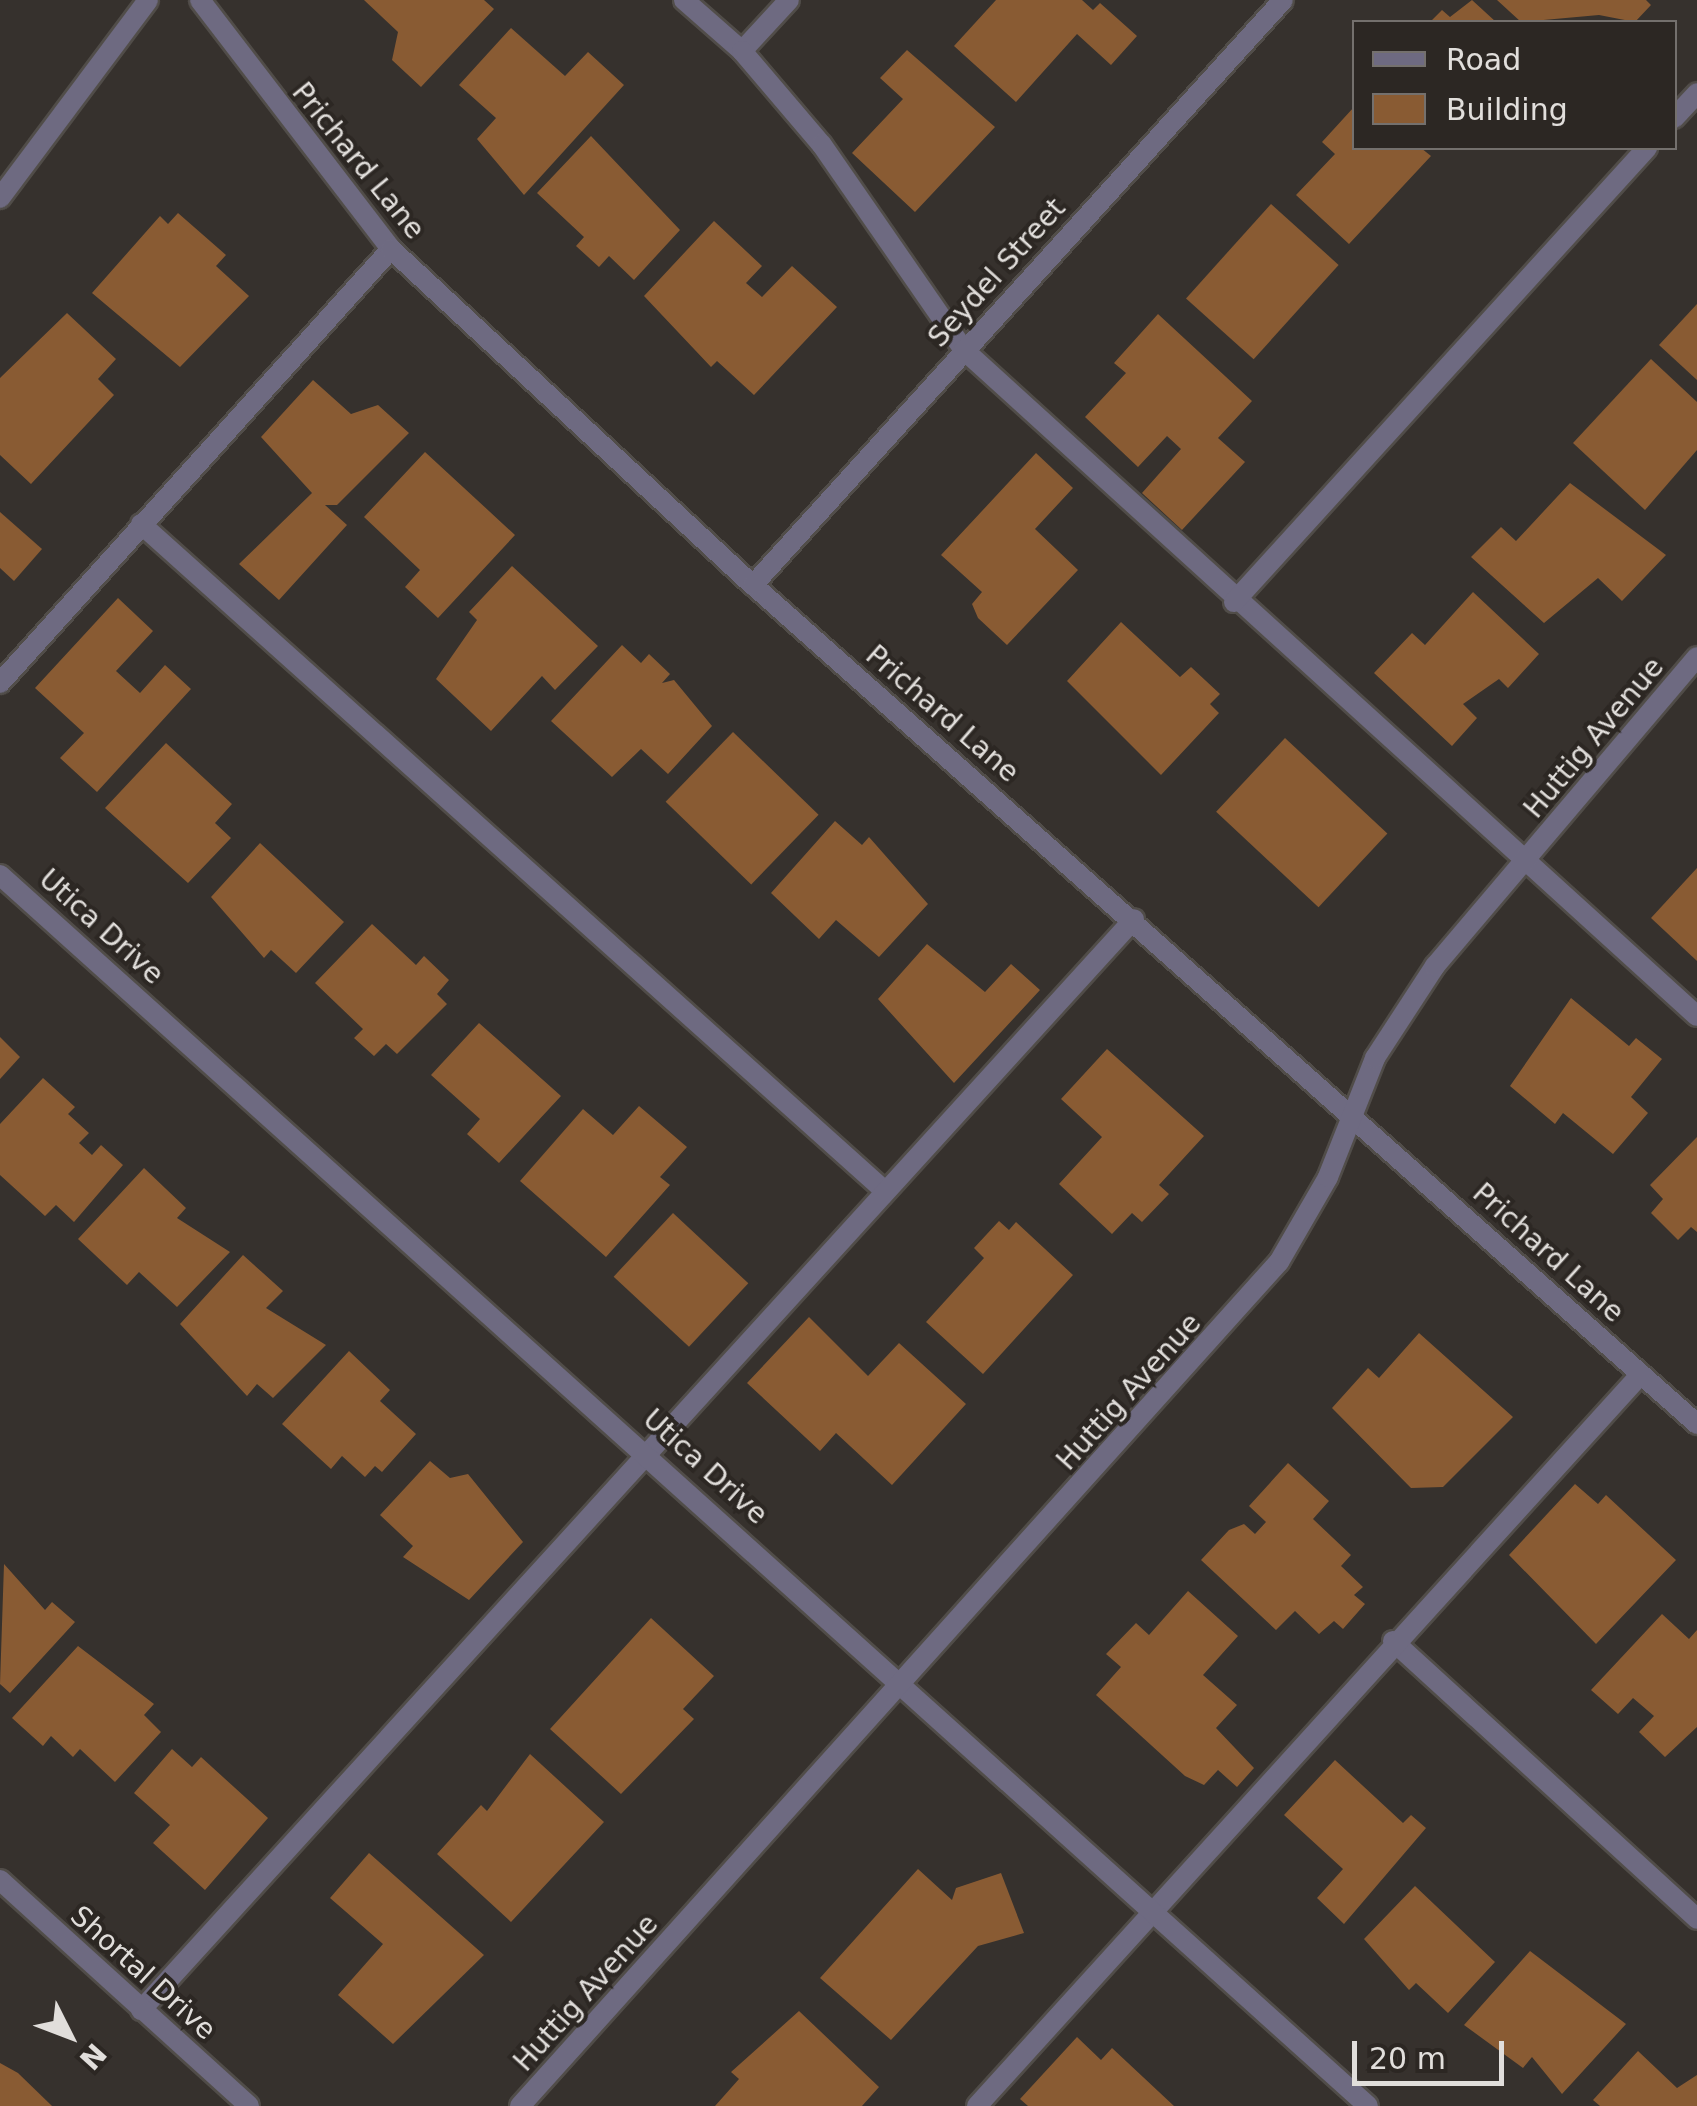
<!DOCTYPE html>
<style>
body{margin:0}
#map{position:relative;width:1697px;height:2106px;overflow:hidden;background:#36312d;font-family:"DejaVu Sans",sans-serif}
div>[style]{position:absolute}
.building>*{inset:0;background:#895b33;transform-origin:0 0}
.roads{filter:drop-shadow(2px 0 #514d49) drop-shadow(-2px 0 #514d49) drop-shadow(0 2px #514d49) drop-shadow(0 -2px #514d49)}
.service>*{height:20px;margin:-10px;padding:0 10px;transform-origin:10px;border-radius:10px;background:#6e6a81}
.minor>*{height:20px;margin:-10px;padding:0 10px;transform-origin:10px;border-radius:10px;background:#6e6a81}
span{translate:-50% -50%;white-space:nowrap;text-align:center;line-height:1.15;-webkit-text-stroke:8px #2c2723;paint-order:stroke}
.street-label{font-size:28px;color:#e1dedb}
.legend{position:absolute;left:1352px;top:20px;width:325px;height:130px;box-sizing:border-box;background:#2c2723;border:2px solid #74706d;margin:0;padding:12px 18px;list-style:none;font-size:30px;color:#e1dedb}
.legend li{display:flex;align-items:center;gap:20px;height:50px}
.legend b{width:50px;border:2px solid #74706d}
.north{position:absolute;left:20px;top:1986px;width:100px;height:100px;-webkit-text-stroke:8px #2c2723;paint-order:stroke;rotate:132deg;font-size:28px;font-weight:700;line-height:40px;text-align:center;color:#e1dedb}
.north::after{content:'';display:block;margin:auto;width:35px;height:45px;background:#e1dedb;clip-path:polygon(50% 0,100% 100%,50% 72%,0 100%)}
.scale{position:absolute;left:1352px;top:2041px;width:152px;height:45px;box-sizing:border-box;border:5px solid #e1dedb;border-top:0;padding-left:12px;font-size:30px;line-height:35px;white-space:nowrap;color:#e1dedb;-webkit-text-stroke:8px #2c2723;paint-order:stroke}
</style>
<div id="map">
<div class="building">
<div style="clip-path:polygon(364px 0,484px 0,494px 9px,421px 87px,392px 60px,398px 32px)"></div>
<div style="clip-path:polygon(996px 0,1082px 0,1093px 10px,1100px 3px,1137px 36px,1111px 65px,1077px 34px,1016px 102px,954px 46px)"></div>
<div style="clip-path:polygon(1472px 0,1496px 22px,1430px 22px,1442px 10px,1450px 17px)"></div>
<div style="clip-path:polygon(1497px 0,1646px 0,1651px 5px,1635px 22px,1599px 15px,1521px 22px)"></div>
<div style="clip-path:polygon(511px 28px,565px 76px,588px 52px,624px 85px,524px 195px,477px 139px,496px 118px,459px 85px)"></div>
<div style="clip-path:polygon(907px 50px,995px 127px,915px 212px,852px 153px,903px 99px,880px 78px)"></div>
<div style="clip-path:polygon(1354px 107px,1354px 148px,1421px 148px,1431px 156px,1349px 244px,1296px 195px,1335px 154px,1322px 142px)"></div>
<div style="clip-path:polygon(591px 136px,680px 230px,634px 280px,609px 256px,599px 267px,576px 246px,584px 237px,537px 193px)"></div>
<div style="left:1271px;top:204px;width:91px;height:127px;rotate:42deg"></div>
<div style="clip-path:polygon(178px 213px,226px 255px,216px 266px,249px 296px,180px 367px,92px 293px,160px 216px,168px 224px)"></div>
<div style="clip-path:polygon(714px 221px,762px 266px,746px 283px,762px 297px,792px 266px,837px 307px,754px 395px,717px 361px,711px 367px,644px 296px)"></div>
<div style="clip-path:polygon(1697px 304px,1697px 380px,1659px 345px)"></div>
<div style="clip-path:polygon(67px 313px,116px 359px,98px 379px,114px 395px,31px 484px,0 455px,0 378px)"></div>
<div style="clip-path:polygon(1158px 314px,1252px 401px,1218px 438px,1245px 462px,1182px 530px,1142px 493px,1181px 449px,1167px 436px,1138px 467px,1085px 417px,1126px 373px,1114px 363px)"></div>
<div style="clip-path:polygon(1651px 359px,1697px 402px,1697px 450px,1645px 510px,1573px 443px)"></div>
<div style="clip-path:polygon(313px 380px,351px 414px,378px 405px,409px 433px,337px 505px,325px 505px,347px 525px,279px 600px,239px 564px,312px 493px,261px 437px)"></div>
<div style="clip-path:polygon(425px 452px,515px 535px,438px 618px,405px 587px,420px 570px,364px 517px)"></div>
<div style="clip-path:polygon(1036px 453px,1073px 488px,1035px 529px,1078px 570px,1007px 645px,978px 618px,972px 604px,982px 592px,941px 555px)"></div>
<div style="clip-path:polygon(1570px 483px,1666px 555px,1622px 601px,1598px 578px,1544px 623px,1471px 557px,1501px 527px,1516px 541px)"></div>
<div style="clip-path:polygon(0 512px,42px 549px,14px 581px,0 568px)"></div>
<div style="clip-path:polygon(512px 566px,598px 646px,555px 690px,542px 676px,491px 731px,436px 679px,477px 620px,469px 612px)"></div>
<div style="clip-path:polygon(1473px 592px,1539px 654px,1508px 688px,1499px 679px,1463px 704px,1477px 718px,1452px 746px,1374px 673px,1412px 633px,1425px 645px)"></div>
<div style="clip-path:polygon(118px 598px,153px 631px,116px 671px,140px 693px,165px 665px,191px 689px,97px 792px,60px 758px,84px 733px,35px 688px)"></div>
<div style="clip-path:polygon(1121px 622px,1180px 677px,1191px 667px,1220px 694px,1210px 704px,1219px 713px,1161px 775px,1067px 681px)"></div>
<div style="clip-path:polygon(622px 645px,641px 663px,649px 654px,670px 674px,662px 683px,674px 680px,712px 726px,668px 774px,641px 749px,612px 777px,551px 721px)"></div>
<div style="left:733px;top:732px;width:119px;height:97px;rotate:44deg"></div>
<div style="left:1285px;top:738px;width:140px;height:101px;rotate:43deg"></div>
<div style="clip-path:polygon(166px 743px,232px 804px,215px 823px,231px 838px,188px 883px,105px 808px)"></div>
<div style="clip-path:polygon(835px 821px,862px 845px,869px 837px,928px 904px,879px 957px,836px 920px,819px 939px,771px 893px)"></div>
<div style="clip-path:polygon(260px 843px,344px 922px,296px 973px,271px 950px,264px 958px,211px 897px)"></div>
<div style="clip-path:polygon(1697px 868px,1697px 961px,1651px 918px)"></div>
<div style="clip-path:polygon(372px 924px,416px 965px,424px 956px,449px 980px,437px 994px,447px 1004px,397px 1054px,386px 1044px,374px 1056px,354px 1038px,363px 1029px,315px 983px)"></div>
<div style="clip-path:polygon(927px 944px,985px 992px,1011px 964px,1040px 990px,954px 1083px,878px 999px)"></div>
<div style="clip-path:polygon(1571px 998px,1629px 1046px,1636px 1038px,1662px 1059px,1631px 1097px,1648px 1113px,1613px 1154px,1563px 1113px,1555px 1124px,1510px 1086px)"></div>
<div style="clip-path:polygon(479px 1023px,561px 1096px,499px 1163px,467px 1134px,480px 1119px,431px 1075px)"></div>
<div style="clip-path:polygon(0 1037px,20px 1057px,0 1079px)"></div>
<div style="clip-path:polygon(1107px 1049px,1204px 1136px,1159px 1185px,1169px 1194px,1142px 1222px,1132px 1213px,1112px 1234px,1059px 1184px,1102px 1137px,1061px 1099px)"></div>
<div style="clip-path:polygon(43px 1078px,75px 1107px,68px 1114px,89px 1133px,79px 1143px,92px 1155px,101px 1145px,123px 1165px,74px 1222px,56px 1205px,45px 1216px,0 1175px,0 1124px)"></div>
<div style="clip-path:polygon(639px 1106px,687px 1147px,660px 1177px,670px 1185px,606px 1257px,520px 1181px,583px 1109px,613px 1135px)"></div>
<div style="clip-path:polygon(1697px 1137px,1697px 1232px,1691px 1227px,1678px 1240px,1651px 1213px,1663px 1199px,1650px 1185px)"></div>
<div style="clip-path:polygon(144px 1168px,186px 1208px,177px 1218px,230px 1252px,177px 1307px,139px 1272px,127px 1285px,78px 1239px)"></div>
<div style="left:673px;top:1213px;width:103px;height:87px;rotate:43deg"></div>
<div style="clip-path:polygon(999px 1221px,1009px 1230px,1016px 1222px,1073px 1275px,983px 1374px,926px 1322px,984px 1258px,974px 1248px)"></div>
<div style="clip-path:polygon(243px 1255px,283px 1291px,266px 1308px,326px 1345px,273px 1398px,257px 1384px,247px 1396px,180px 1324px)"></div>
<div style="clip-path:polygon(809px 1317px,868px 1376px,899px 1343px,966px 1404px,892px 1485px,836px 1433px,820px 1451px,747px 1383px)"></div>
<div style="clip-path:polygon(1419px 1333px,1513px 1417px,1443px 1487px,1411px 1488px,1332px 1408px,1368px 1368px,1379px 1378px)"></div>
<div style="clip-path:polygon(349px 1351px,390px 1390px,380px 1401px,416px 1434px,382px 1472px,375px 1466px,365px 1477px,342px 1456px,331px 1469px,282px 1424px)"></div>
<div style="clip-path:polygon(430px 1461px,450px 1478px,468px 1474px,523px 1542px,469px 1600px,403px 1557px,413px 1546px,380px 1515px)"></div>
<div style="clip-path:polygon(1288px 1463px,1329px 1501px,1313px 1519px,1351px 1555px,1341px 1566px,1363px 1587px,1354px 1595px,1365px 1604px,1343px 1629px,1334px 1621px,1319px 1634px,1295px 1611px,1276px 1630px,1201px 1560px,1229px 1530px,1244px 1524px,1255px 1534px,1266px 1522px,1249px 1506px)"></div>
<div style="clip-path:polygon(1575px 1484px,1598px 1504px,1606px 1495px,1676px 1560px,1596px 1644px,1509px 1555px)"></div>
<div style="clip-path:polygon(4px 1564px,45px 1610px,52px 1602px,75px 1622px,10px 1693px,0 1684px)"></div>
<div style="clip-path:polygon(1188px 1591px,1238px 1636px,1203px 1675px,1237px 1705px,1216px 1728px,1254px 1768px,1237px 1787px,1218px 1770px,1204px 1785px,1185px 1776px,1096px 1695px,1121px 1667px,1106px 1654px,1136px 1623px,1149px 1635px)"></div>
<div style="clip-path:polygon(1662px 1614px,1689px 1639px,1697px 1630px,1697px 1727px,1665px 1757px,1639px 1732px,1654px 1716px,1633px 1698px,1618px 1714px,1591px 1690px)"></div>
<div style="clip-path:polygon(651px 1618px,714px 1676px,683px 1709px,694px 1719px,621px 1794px,550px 1729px)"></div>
<div style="clip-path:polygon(78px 1646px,154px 1704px,144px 1715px,161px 1732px,115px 1782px,80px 1749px,73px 1757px,51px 1736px,43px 1746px,12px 1718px)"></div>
<div style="clip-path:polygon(172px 1749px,192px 1767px,201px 1757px,268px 1818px,205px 1890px,153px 1843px,170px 1825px,134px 1793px)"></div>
<div style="clip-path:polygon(530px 1754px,604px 1822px,511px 1922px,437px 1854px,481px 1805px,487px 1811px)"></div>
<div style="clip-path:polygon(1335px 1760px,1403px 1823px,1411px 1815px,1426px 1828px,1344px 1924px,1317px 1898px,1343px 1869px,1284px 1815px)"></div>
<div style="clip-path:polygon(369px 1853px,484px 1955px,393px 2044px,338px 1995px,383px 1944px,330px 1898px)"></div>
<div style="clip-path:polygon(918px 1869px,952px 1900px,956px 1888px,1001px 1873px,1024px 1933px,978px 1946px,891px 2040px,820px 1978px)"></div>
<div style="clip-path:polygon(1415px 1886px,1495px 1962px,1448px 2013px,1416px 1983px,1409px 1990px,1364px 1939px)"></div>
<div style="clip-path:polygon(1530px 1951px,1626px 2024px,1562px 2094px,1532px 2057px,1523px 2068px,1464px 2025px)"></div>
<div style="clip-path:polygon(799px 2011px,879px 2087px,862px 2106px,715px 2106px,739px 2079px,731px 2072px)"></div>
<div style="clip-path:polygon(1077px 2037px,1101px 2060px,1112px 2048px,1174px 2106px,1028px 2106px,1020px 2099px)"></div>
<div style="clip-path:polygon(1638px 2051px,1677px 2088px,1697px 2075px,1697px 2106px,1600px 2106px,1593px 2100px)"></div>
<div style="clip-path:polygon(0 2063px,18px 2073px,52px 2106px,0 2106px)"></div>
</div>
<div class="roads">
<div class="service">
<div style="left:684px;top:0;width:77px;rotate:41.3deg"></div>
<div style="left:742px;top:51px;width:69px;rotate:-47.3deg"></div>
<div style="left:742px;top:51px;width:123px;rotate:49.6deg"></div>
<div style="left:822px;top:145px;width:249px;rotate:55.3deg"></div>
<div style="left:964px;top:350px;width:990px;rotate:42.26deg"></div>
<div style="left:1674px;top:118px;width:34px;rotate:-47deg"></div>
<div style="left:141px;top:524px;width:999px;rotate:41.88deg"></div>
<div style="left:1234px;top:602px;width:614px;rotate:-47.71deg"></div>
<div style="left:0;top:683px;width:584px;rotate:-47.98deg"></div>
<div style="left:1393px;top:1641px;width:412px;rotate:42.4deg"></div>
<div style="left:141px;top:2010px;width:1475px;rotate:-47.69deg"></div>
<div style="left:977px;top:2106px;width:988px;rotate:-47.79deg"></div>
</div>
<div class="minor">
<div style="left:200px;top:0;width:314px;rotate:52.5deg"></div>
<div style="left:391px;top:249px;width:494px;rotate:42.9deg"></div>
<div style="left:753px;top:585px;width:1263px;rotate:41.63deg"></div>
<div style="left:0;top:198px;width:247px;rotate:-53.2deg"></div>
<div style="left:753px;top:585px;width:789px;rotate:-47.82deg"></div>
<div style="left:0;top:875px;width:1840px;rotate:41.98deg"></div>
<div style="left:0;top:1880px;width:336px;rotate:42.2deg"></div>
<div style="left:520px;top:2106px;width:1135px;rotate:-48.04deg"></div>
<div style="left:1279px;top:1262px;width:98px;rotate:-60deg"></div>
<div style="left:1328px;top:1177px;width:128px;rotate:-68.4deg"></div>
<div style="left:1375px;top:1058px;width:110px;rotate:-56.9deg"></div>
<div style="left:1435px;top:966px;width:405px;rotate:-49.7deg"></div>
</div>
</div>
<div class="street-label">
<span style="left:358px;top:161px;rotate:51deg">Prichard Lane</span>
<span style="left:997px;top:273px;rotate:-48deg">Seydel Street</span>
<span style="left:942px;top:714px;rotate:41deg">Prichard Lane</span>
<span style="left:1594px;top:738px;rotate:-50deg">Huttig Avenue</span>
<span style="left:101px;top:927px;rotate:42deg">Utica Drive</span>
<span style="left:1548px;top:1253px;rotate:42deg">Prichard Lane</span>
<span style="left:1129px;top:1392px;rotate:-48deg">Huttig Avenue</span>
<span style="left:705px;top:1467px;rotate:42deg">Utica Drive</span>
<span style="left:143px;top:1973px;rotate:42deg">Shortal Drive</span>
<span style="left:586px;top:1993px;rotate:-48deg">Huttig Avenue</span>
</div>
<ul class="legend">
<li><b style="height:12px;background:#6e6a81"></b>Road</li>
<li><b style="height:28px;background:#895b33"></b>Building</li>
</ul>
<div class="north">N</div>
<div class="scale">20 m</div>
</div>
